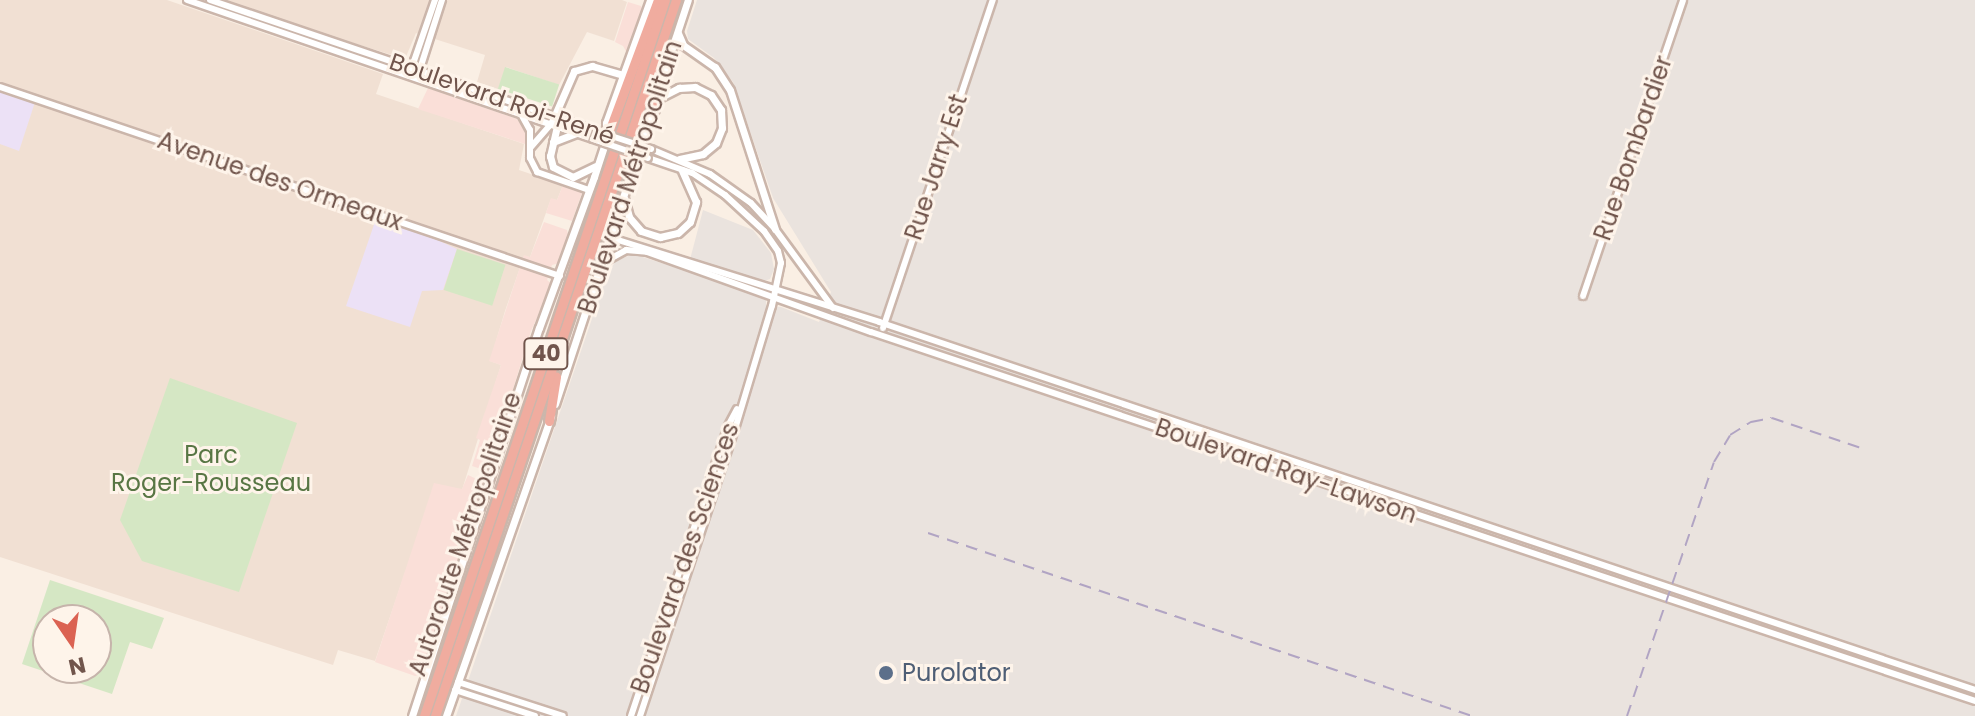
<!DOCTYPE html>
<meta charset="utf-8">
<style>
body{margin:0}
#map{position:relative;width:1975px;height:716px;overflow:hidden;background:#faefe4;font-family:Poppins,sans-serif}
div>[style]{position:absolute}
.residential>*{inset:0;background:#f1e0d3}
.commercial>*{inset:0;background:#fadfd8}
.industrial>*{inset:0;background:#eae3de}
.education>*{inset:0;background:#ece1f6}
.green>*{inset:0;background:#d5e7c4;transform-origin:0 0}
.roads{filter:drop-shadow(2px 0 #cbb6ab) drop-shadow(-2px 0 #cbb6ab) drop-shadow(0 2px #cbb6ab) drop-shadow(0 -2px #cbb6ab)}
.tertiary>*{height:6px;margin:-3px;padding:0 3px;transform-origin:3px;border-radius:3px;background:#fff}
.secondary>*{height:7px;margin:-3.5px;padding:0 3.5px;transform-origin:3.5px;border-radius:3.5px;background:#fff}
.motorway>*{height:9px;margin:-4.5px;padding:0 4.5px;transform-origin:4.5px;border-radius:4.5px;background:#f0ac9f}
.rail>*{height:2px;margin-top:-1px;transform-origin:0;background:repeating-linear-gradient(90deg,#b1a4c3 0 12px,transparent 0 20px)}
.bridges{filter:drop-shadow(2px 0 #cbb6ab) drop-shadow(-2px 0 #cbb6ab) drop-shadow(0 2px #cbb6ab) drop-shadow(0 -2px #cbb6ab)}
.tertiary-bridge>*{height:6px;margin:-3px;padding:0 3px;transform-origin:3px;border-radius:3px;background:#fff}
.dots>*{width:22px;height:22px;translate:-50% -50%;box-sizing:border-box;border:4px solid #fef4ea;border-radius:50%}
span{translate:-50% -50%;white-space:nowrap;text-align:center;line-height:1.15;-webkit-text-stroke:6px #fef4ea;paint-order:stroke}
.shield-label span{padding:2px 6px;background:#fef4ea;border:2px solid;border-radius:6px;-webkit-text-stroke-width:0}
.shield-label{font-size:22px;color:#71554c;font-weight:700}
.street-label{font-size:24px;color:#71554c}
.park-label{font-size:24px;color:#587644}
.service-label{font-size:24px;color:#4e5e75}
.left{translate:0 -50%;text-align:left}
.north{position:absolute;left:32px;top:604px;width:80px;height:80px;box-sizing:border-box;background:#fef4ea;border:2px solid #c6b4ab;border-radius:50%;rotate:167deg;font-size:22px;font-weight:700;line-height:32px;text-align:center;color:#71554c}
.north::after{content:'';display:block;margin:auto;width:28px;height:36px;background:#db6252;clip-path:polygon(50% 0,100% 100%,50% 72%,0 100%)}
</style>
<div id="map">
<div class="residential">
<div style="clip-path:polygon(0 0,167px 0,383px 74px,376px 94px,524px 144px,519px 170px,563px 185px,557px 200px,551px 199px,530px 257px,524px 256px,505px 311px,490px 361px,501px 365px,462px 490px,435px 484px,375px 661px,338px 650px,333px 665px,0 557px)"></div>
<div style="clip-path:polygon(214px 0,622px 0,627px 2px,614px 41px,587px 32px,559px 85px,506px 67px,498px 89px,477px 82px,485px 55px,416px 33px,405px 59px)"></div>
</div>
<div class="commercial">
<div style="clip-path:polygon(628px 2px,641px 6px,642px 11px,627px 53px,623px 46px,615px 42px)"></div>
<div style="clip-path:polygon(428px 88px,517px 119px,526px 131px,525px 144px,418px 109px)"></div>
<div style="clip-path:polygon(563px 185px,582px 193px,572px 221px,546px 213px,551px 198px,557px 200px)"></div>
<div style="clip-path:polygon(544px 222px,567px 230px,568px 234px,559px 263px,552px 265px,547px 280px,552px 284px,531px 331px,510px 399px,508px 399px,487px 471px,472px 466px,480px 440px,476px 438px,501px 365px,489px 361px,524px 255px,530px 257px)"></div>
<div style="clip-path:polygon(468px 475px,485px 483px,422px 674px,415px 676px,375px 662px,434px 483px,462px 489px)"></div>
</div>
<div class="industrial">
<div style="clip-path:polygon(697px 0,1975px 0,1975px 716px,456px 716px,608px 272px,616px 261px,633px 254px,687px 271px,703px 210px,753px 230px,771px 253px,774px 269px,770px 279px,764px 281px,761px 297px,766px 300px,766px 306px,781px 307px,819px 322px,831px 292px,773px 198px,733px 82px,714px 58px,688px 39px,687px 31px)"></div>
</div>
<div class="education">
<div style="clip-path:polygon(0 88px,36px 99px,19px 151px,0 144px)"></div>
<div style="clip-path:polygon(378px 213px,457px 249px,443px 290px,422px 291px,410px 327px,346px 306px)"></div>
</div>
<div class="green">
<div style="left:505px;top:67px;width:57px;height:23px;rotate:18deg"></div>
<div style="left:457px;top:249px;width:51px;height:43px;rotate:18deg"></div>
<div style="clip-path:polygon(170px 378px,297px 423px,239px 592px,142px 561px,120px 520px)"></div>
<div style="clip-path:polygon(evenodd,50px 580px,164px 618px,152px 649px,130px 642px,112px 694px,22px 664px,50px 580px,48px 620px,96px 620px,96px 668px,48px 668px,48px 620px)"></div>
</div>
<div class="roads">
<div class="tertiary">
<div style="left:187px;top:0;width:429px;rotate:18.9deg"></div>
<div style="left:210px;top:0;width:408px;rotate:18.7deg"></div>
<div style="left:415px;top:69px;width:8px;rotate:-97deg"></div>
<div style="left:414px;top:61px;width:65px;rotate:-71deg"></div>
<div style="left:419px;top:72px;width:76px;rotate:-72.3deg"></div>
<div style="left:0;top:87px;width:591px;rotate:18.65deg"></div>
<div style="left:521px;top:114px;width:18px;rotate:61deg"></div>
<div style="left:530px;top:130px;width:28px;rotate:90deg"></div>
<div style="left:530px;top:158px;width:16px;rotate:63deg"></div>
<div style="left:537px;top:172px;width:55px;rotate:19.1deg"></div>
<div style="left:531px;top:147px;width:30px;rotate:-49deg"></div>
<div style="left:651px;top:149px;width:64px;rotate:23deg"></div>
<div style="left:710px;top:174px;width:50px;rotate:35.3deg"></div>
<div style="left:751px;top:203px;width:35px;rotate:47deg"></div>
<div style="left:775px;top:229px;width:98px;rotate:53.7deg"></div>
<div style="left:610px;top:234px;width:10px;rotate:37deg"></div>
<div style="left:618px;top:240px;width:274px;rotate:17.4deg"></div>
<div style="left:879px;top:322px;width:1156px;rotate:18.56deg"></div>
<div style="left:601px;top:264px;width:29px;rotate:-29deg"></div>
<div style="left:626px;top:250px;width:21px;rotate:5deg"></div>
<div style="left:647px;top:252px;width:238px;rotate:19.7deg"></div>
<div style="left:871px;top:332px;width:1164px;rotate:18.48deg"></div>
<div style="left:1583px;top:296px;width:312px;rotate:-71.3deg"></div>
<div style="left:883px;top:328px;width:346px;rotate:-71.5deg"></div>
<div style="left:458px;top:682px;width:110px;rotate:17.9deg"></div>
<div style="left:455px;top:690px;width:84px;rotate:18deg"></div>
<div style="left:631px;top:716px;width:306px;rotate:-71.5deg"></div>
<div style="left:728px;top:426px;width:19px;rotate:-62deg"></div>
<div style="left:640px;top:716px;width:302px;rotate:-71.7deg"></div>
<div style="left:735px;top:429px;width:128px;rotate:-73.3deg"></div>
<div style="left:772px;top:306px;width:44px;rotate:-78.2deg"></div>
<div style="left:781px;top:263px;width:12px;rotate:-104deg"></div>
<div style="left:778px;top:251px;width:24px;rotate:-125deg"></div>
<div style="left:764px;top:231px;width:53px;rotate:-137.3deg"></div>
<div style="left:725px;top:195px;width:40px;rotate:-146deg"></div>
<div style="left:692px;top:173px;width:46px;rotate:-161.2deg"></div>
</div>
<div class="secondary">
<div style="left:678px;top:33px;width:13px;rotate:67deg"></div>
<div style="left:683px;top:45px;width:39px;rotate:35deg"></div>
<div style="left:715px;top:67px;width:27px;rotate:57deg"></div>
<div style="left:730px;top:90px;width:146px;rotate:72.1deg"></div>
<div style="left:657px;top:99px;width:25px;rotate:-27deg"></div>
<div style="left:679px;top:88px;width:16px;rotate:-4deg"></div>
<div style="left:695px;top:87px;width:18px;rotate:27deg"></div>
<div style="left:711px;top:95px;width:18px;rotate:56deg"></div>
<div style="left:721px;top:110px;width:18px;rotate:87deg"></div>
<div style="left:722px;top:128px;width:16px;rotate:112deg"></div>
<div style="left:716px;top:143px;width:17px;rotate:140deg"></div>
<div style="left:703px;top:154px;width:24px;rotate:168deg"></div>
<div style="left:555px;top:116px;width:10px;rotate:79deg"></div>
<div style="left:557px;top:126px;width:31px;rotate:103deg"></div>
<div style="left:550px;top:156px;width:11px;rotate:75deg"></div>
<div style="left:553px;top:167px;width:22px;rotate:27deg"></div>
<div style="left:573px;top:177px;width:25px;rotate:-26deg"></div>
<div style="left:551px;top:124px;width:58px;rotate:-66.5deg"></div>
<div style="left:574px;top:71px;width:19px;rotate:-16deg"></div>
<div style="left:592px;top:66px;width:32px;rotate:16deg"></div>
<div style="left:553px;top:142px;width:25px;rotate:-21deg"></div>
<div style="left:624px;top:198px;width:20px;rotate:75deg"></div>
<div style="left:629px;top:217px;width:18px;rotate:49deg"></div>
<div style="left:641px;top:231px;width:20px;rotate:18deg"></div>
<div style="left:660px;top:237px;width:18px;rotate:-13deg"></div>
<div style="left:678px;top:233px;width:16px;rotate:-43deg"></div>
<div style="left:690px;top:222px;width:21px;rotate:-73deg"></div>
<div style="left:696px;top:202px;width:35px;rotate:-114deg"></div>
<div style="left:555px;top:404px;width:425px;rotate:-71.8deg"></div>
<div style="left:412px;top:716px;width:408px;rotate:-71.9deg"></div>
<div style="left:539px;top:328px;width:161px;rotate:-70deg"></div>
<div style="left:594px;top:177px;width:42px;rotate:-72deg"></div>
<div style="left:607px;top:137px;width:14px;rotate:-94deg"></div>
<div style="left:606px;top:123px;width:131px;rotate:-70.3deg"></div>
<div style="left:446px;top:716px;width:318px;rotate:-70.7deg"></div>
</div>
<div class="motorway">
<div style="left:654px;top:109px;width:36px;rotate:-85deg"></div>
<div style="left:607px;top:137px;width:146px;rotate:-69.6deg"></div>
<div style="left:549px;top:421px;width:45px;rotate:-81deg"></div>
<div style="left:424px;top:716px;width:755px;rotate:-71.4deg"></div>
<div style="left:435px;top:716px;width:755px;rotate:-71.4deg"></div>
</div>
</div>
<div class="rail">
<div style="left:928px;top:533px;width:574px;rotate:18.59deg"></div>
<div style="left:1627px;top:716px;width:268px;rotate:-71.1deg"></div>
<div style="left:1714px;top:462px;width:31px;rotate:-59deg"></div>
<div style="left:1730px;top:435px;width:25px;rotate:-32deg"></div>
<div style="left:1751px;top:422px;width:21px;rotate:-11deg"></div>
<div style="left:1772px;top:418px;width:97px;rotate:18.6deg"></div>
</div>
<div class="bridges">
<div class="tertiary-bridge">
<div style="left:596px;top:131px;width:58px;rotate:18.1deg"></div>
<div style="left:593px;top:139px;width:58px;rotate:19.1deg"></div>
</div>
</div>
<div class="dots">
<div style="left:886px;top:673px;background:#5c6f8a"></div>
</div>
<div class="shield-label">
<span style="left:546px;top:354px">40</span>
</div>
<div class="street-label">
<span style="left:502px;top:99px;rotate:19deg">Boulevard Roi-René</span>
<span style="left:1633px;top:148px;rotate:-71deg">Rue Bombardier</span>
<span style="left:936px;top:167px;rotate:-72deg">Rue Jarry Est</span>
<span style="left:630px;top:177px;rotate:-72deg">Boulevard Métropolitain</span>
<span style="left:280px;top:181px;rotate:19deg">Avenue des Ormeaux</span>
<span style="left:1286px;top:471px;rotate:19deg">Boulevard Ray-Lawson</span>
<span style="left:465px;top:534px;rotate:-71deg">Autoroute Métropolitaine</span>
<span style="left:685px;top:558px;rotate:-71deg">Boulevard des Sciences</span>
</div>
<div class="park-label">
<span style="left:211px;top:469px">Parc<br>Roger-Rousseau</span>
</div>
<div class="service-label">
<span class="left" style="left:902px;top:673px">Purolator</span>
</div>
<div class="north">N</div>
</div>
